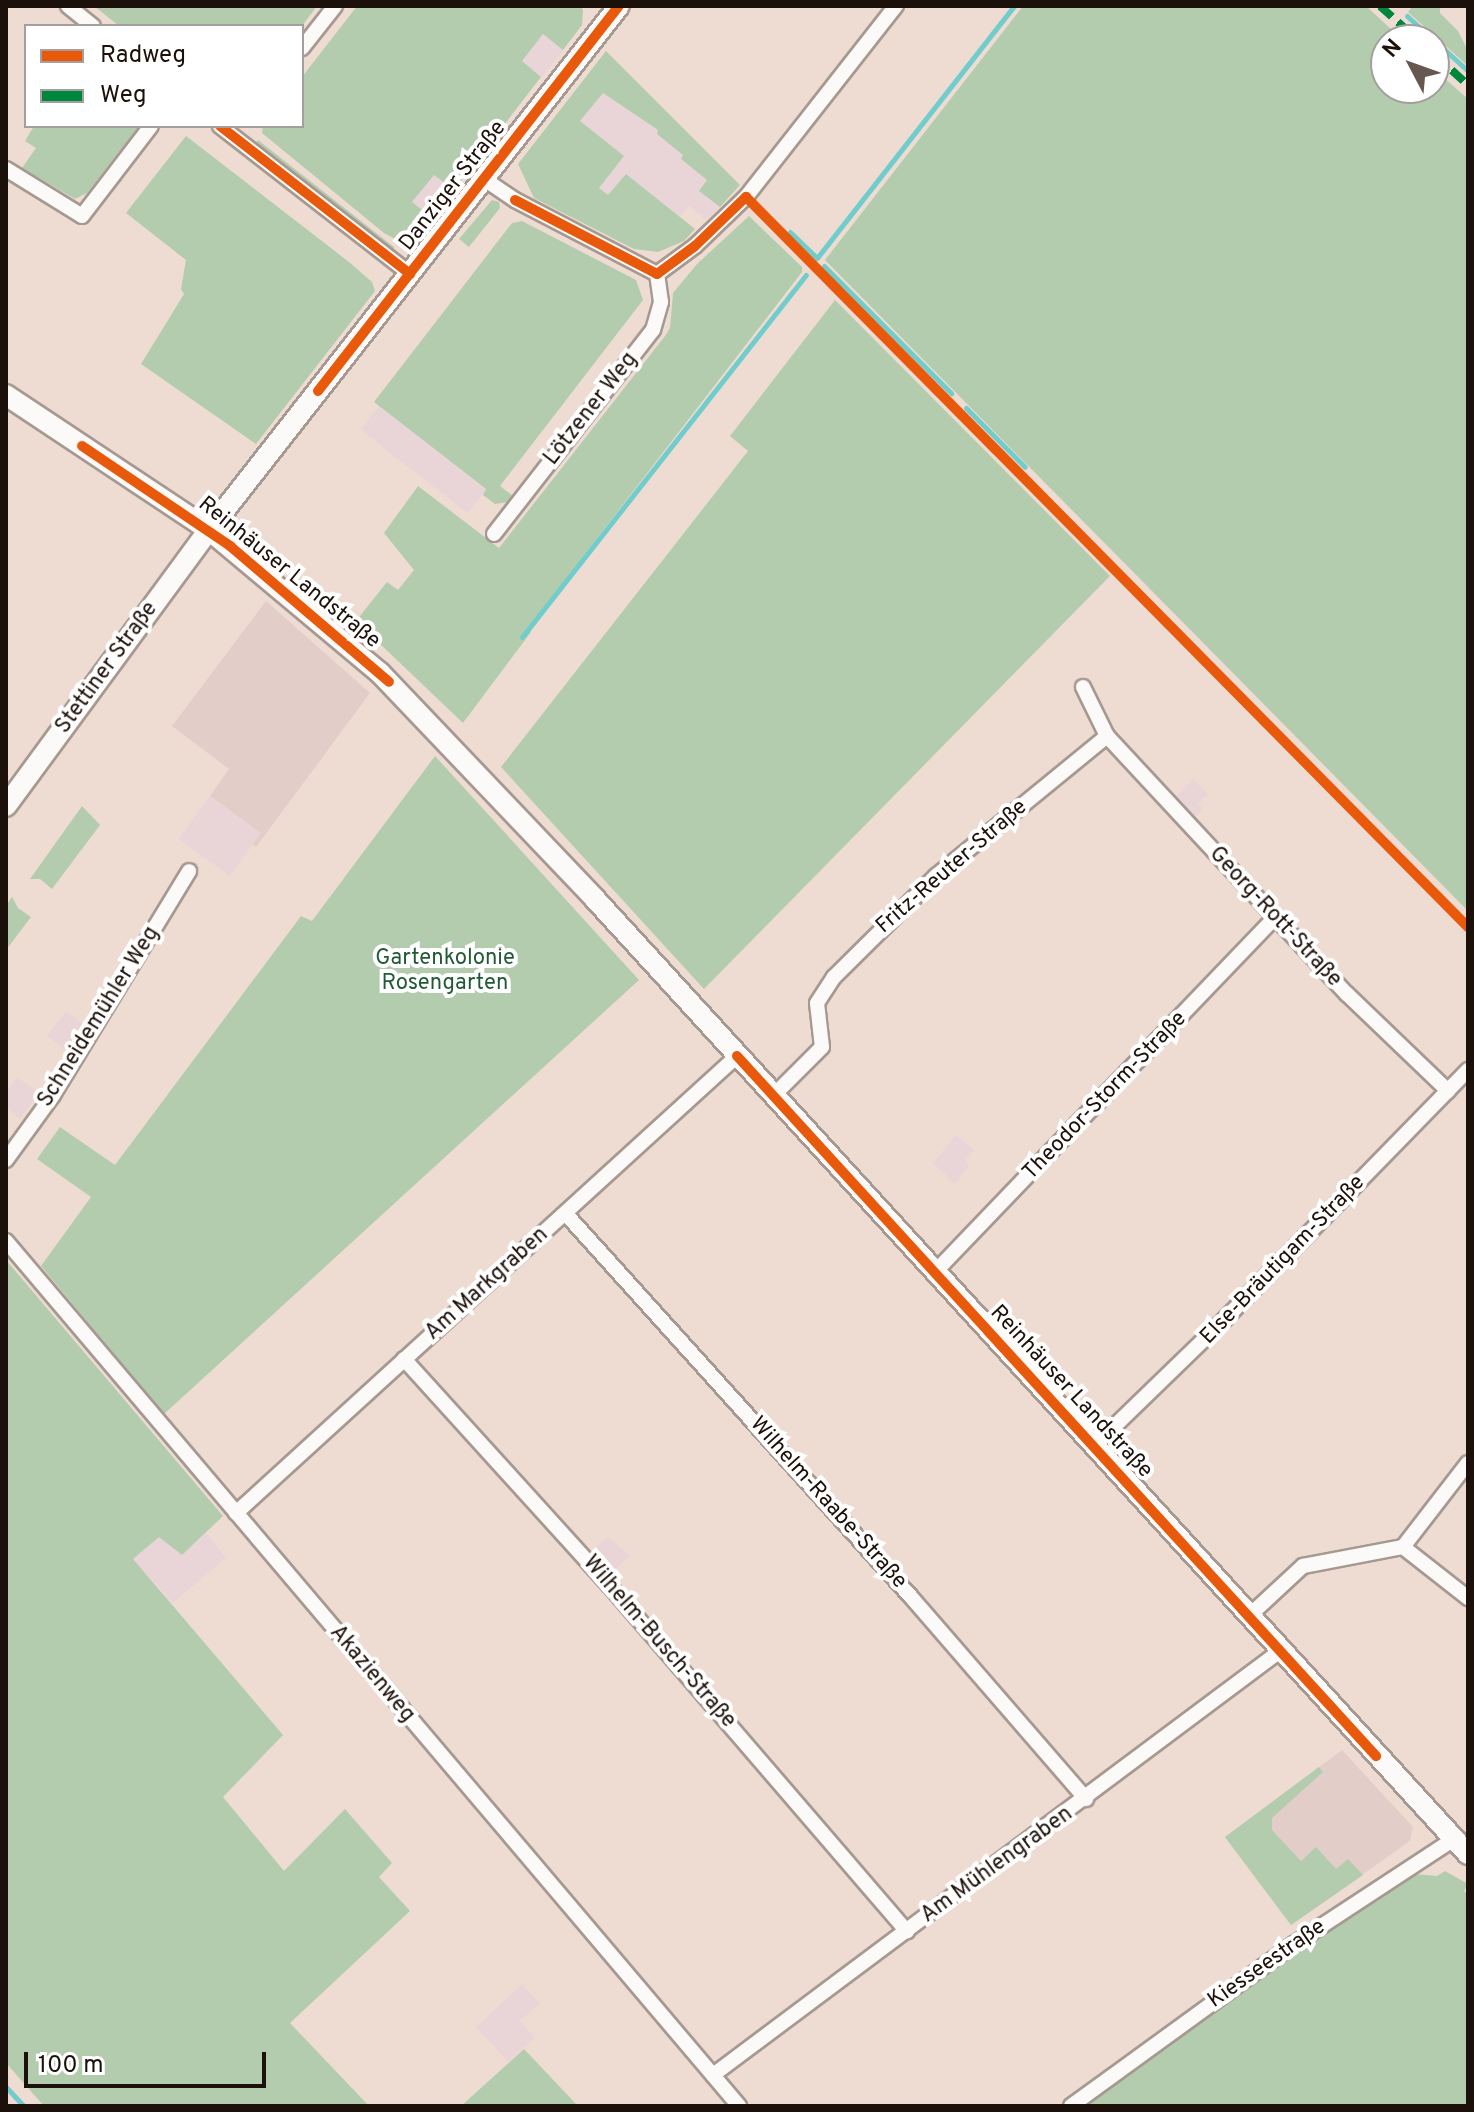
<!DOCTYPE html>
<meta charset="utf-8">
<style>
body{margin:0}
#map{position:relative;width:1474px;height:2112px;overflow:hidden;background:#eedcd2;font-family:Overpass,sans-serif}
div>[style]{position:absolute}
.commercial>*{inset:0;background:#e3cdc9}
.industrial>*{inset:0;background:#e9d5d8;transform-origin:0 0}
.green>*{inset:0;background:#b3ccae}
.stream>*{height:5px;margin:-2.5px;padding:0 2.5px;transform-origin:2.5px;border-radius:2.5px;background:#71cdcc}
.roads{filter:drop-shadow(2px 0 #a69991) drop-shadow(-2px 0 #a69991) drop-shadow(0 2px #a69991) drop-shadow(0 -2px #a69991)}
.street>*{height:14px;margin:-7px;padding:0 7px;transform-origin:7px;border-radius:7px;background:#fcfaf8}
.secondary>*{height:20px;margin:-10px;padding:0 10px;transform-origin:10px;border-radius:10px;background:#fcfaf8}
.quiet>*{height:8px;margin-top:-4px;transform-origin:0;background:repeating-linear-gradient(90deg,#00873e 0 16px,transparent 0 24px)}
.cycleway>*{height:10px;margin:-5px;padding:0 5px;transform-origin:5px;border-radius:5px;background:#e8590c}
span{translate:-50% -50%;white-space:nowrap;text-align:center;line-height:1.15;-webkit-text-stroke:8px #fff;paint-order:stroke}
.street-label{font-size:22px;color:#1c100a}
.park-label{font-size:22px;color:#225a34}
.frame{position:absolute;inset:0;border:8px solid #1c100a;pointer-events:none}
.legend{position:absolute;left:24px;top:24px;width:280px;height:104px;box-sizing:border-box;background:#fff;border:2px solid #a49f9d;margin:0;padding:10px 14px;list-style:none;font-size:24px;color:#1c100a}
.legend li{display:flex;align-items:center;gap:16px;height:40px}
.legend b{width:40px;border:2px solid #a49f9d}
.north{position:absolute;left:1370px;top:24px;width:80px;height:80px;box-sizing:border-box;background:#fff;border:2px solid #a49f9d;border-radius:50%;rotate:311deg;font-size:22px;font-weight:700;line-height:32px;text-align:center;color:#1c100a}
.north::after{content:'';display:block;margin:auto;width:28px;height:36px;background:#665750;clip-path:polygon(50% 0,100% 100%,50% 72%,0 100%)}
.scale{position:absolute;left:24px;top:2052px;width:242px;height:36px;box-sizing:border-box;border:4px solid #1c100a;border-top:0;padding-left:10px;font-size:24px;line-height:28px;white-space:nowrap;color:#1c100a;-webkit-text-stroke:6px #fff;paint-order:stroke}
</style>
<div id="map">
<div class="commercial">
<div style="clip-path:polygon(266px 601px,370px 693px,256px 847px,252px 844px,260px 833px,210px 796px,229px 769px,172px 726px)"></div>
<div style="clip-path:polygon(1342px 1750px,1413px 1827px,1410px 1841px,1291px 1925px,1225px 1837px)"></div>
</div>
<div class="industrial">
<div style="left:543px;top:34px;width:26px;height:35px;rotate:39deg"></div>
<div style="clip-path:polygon(603px 92px,659px 131px,657px 134px,684px 155px,681px 159px,708px 180px,699px 191px,720px 207px,706px 220px,689px 206px,680px 217px,626px 174px,608px 195px,599px 188px,580px 121px)"></div>
<div style="left:434px;top:174px;width:26px;height:36px;rotate:39deg"></div>
<div style="left:379px;top:406px;width:136px;height:30px;rotate:38deg"></div>
<div style="clip-path:polygon(1193px 779px,1208px 794px,1198px 804px,1203px 809px,1193px 820px,1172px 801px)"></div>
<div style="left:210px;top:796px;width:63px;height:53px;rotate:36deg"></div>
<div style="clip-path:polygon(66px 1011px,83px 1024px,67px 1051px,47px 1036px)"></div>
<div style="clip-path:polygon(17px 1077px,39px 1093px,20px 1119px,6px 1108px,6px 1092px)"></div>
<div style="clip-path:polygon(956px 1135px,974px 1150px,965px 1161px,969px 1166px,955px 1184px,933px 1163px)"></div>
<div style="clip-path:polygon(206px 1533px,226px 1558px,173px 1603px,133px 1559px,159px 1536px,182px 1555px)"></div>
<div style="clip-path:polygon(608px 1537px,630px 1556px,611px 1574px,590px 1552px)"></div>
<div style="clip-path:polygon(522px 1984px,540px 2003px,520px 2021px,535px 2038px,508px 2062px,476px 2027px)"></div>
</div>
<div class="green">
<div style="clip-path:polygon(94px 6px,317px 6px,302px 26px,119px 26px)"></div>
<div style="clip-path:polygon(357px 6px,581px 6px,583px 11px,582px 25px,563px 50px,543px 34px,522px 61px,541px 77px,454px 190px,434px 175px,412px 202px,432px 218px,415px 240px,406px 245px,384px 233px,262px 133px,263px 126px,302px 126px,302px 77px)"></div>
<div style="clip-path:polygon(1023px 6px,1366px 6px,1403px 40px,1386px 40px,1386px 88px,1434px 88px,1434px 69px,1468px 99px,1468px 911px,825px 260px)"></div>
<div style="clip-path:polygon(1413px 6px,1440px 6px,1440px 13px,1458px 31px,1468px 51px,1468px 66px,1408px 12px)"></div>
<div style="clip-path:polygon(606px 51px,740px 185px,720px 207px,699px 191px,707px 180px,681px 159px,683px 155px,657px 134px,658px 130px,603px 93px,580px 121px,624px 156px,599px 188px,608px 195px,626px 174px,695px 229px,684px 241px,658px 252px,634px 249px,534px 198px,518px 164px)"></div>
<div style="clip-path:polygon(34px 126px,139px 126px,87px 193px,75px 199px,22px 168px,36px 148px,25px 141px)"></div>
<div style="clip-path:polygon(186px 136px,349px 262px,372px 282px,375px 291px,256px 444px,141px 364px,184px 294px,181px 289px,186px 260px,126px 213px)"></div>
<div style="clip-path:polygon(258px 140px,394px 247px,394px 253px,254px 145px)"></div>
<div style="clip-path:polygon(492px 200px,499px 202px,500px 208px,469px 247px,459px 239px)"></div>
<div style="clip-path:polygon(749px 216px,802px 267px,802px 272px,528px 628px,531px 632px,463px 723px,356px 621px,387px 582px,398px 590px,414px 570px,384px 533px,418px 486px,499px 548px,665px 336px,670px 328px,673px 293px,697px 264px)"></div>
<div style="clip-path:polygon(522px 221px,636px 280px,643px 300px,500px 486px,513px 496px,509px 502px,495px 504px,483px 495px,486px 489px,374px 402px,512px 223px)"></div>
<div style="clip-path:polygon(835px 300px,1110px 576px,704px 989px,501px 767px,748px 451px,730px 436px)"></div>
<div style="clip-path:polygon(435px 756px,639px 980px,164px 1414px,41px 1266px,91px 1197px,37px 1159px,60px 1127px,115px 1165px,301px 916px,312px 921px)"></div>
<div style="clip-path:polygon(82px 806px,100px 825px,52px 889px,40px 879px,30px 879px)"></div>
<div style="clip-path:polygon(12px 897px,18px 908px,31px 917px,6px 950px,6px 906px)"></div>
<div style="clip-path:polygon(6px 1260px,223px 1516px,182px 1555px,159px 1537px,133px 1559px,283px 1735px,223px 1797px,284px 1871px,345px 1809px,392px 1863px,379px 1877px,410px 1911px,290px 2023px,369px 2106px,44px 2106px,6px 2063px)"></div>
<div style="clip-path:polygon(1319px 1767px,1323px 1772px,1272px 1818px,1272px 1830px,1301px 1861px,1316px 1847px,1336px 1869px,1348px 1859px,1363px 1875px,1291px 1925px,1225px 1837px)"></div>
<div style="clip-path:polygon(1445px 1871px,1468px 1884px,1464px 1891px,1468px 1895px,1468px 2106px,1084px 2106px,1243px 1987px,1340px 1921px,1415px 1874px,1437px 1876px)"></div>
<div style="clip-path:polygon(524px 2049px,578px 2106px,461px 2106px)"></div>
</div>
<div class="stream">
<div style="left:1407px;top:16px;width:36px;rotate:42deg"></div>
<div style="left:1434px;top:40px;width:46px;rotate:42.4deg"></div>
<div style="left:790px;top:232px;width:37px;rotate:44deg"></div>
<div style="left:817px;top:258px;width:320px;rotate:-52deg"></div>
<div style="left:824px;top:266px;width:180px;rotate:45deg"></div>
<div style="left:966px;top:408px;width:83px;rotate:45deg"></div>
<div style="left:522px;top:637px;width:460px;rotate:-51.9deg"></div>
<div style="left:6px;top:2087px;width:26px;rotate:47deg"></div>
</div>
<div class="roads">
<div class="street">
<div style="left:68px;top:6px;width:32px;rotate:39deg"></div>
<div style="left:302px;top:48px;width:53px;rotate:-51.8deg"></div>
<div style="left:220px;top:126px;width:241px;rotate:37.9deg"></div>
<div style="left:6px;top:169px;width:89px;rotate:31.7deg"></div>
<div style="left:82px;top:216px;width:113px;rotate:-52.5deg"></div>
<div style="left:484px;top:179px;width:37px;rotate:34deg"></div>
<div style="left:515px;top:200px;width:160px;rotate:27.5deg"></div>
<div style="left:657px;top:274px;width:47px;rotate:-36.4deg"></div>
<div style="left:695px;top:246px;width:71px;rotate:-43.9deg"></div>
<div style="left:746px;top:197px;width:243px;rotate:-51.9deg"></div>
<div style="left:494px;top:534px;width:259px;rotate:-52.1deg"></div>
<div style="left:653px;top:330px;width:29px;rotate:-74deg"></div>
<div style="left:661px;top:302px;width:28px;rotate:-98deg"></div>
<div style="left:1083px;top:687px;width:55px;rotate:63.9deg"></div>
<div style="left:1107px;top:736px;width:352px;rotate:47.1deg"></div>
<div style="left:1347px;top:994px;width:140px;rotate:43.8deg"></div>
<div style="left:773px;top:1096px;width:69px;rotate:-45deg"></div>
<div style="left:822px;top:1047px;width:44px;rotate:-96.5deg"></div>
<div style="left:817px;top:1003px;width:31px;rotate:-57deg"></div>
<div style="left:834px;top:977px;width:144px;rotate:-44.7deg"></div>
<div style="left:936px;top:876px;width:221px;rotate:-39.3deg"></div>
<div style="left:6px;top:1160px;width:80px;rotate:-54.1deg"></div>
<div style="left:53px;top:1095px;width:262px;rotate:-58.7deg"></div>
<div style="left:565px;top:1213px;width:518px;rotate:47.97deg"></div>
<div style="left:912px;top:1598px;width:266px;rotate:49.1deg"></div>
<div style="left:6px;top:1241px;width:1134px;rotate:49.72deg"></div>
<div style="left:934px;top:1273px;width:493px;rotate:-46.2deg"></div>
<div style="left:404px;top:1359px;width:305px;rotate:47.8deg"></div>
<div style="left:609px;top:1585px;width:457px;rotate:49.3deg"></div>
<div style="left:1094px;top:1446px;width:182px;rotate:-44.1deg"></div>
<div style="left:1225px;top:1319px;width:348px;rotate:-45.7deg"></div>
<div style="left:236px;top:1513px;width:678px;rotate:-42.37deg"></div>
<div style="left:1403px;top:1547px;width:83px;rotate:38.1deg"></div>
<div style="left:1249px;top:1616px;width:74px;rotate:-42.8deg"></div>
<div style="left:1303px;top:1566px;width:102px;rotate:-10.8deg"></div>
<div style="left:1403px;top:1547px;width:106px;rotate:-52.3deg"></div>
<div style="left:713px;top:2075px;width:708px;rotate:-36.79deg"></div>
<div style="left:1071px;top:2106px;width:276px;rotate:-36deg"></div>
<div style="left:1294px;top:1944px;width:191px;rotate:-33.3deg"></div>
</div>
<div class="secondary">
<div style="left:6px;top:395px;width:244px;rotate:33.6deg"></div>
<div style="left:209px;top:530px;width:223px;rotate:39.9deg"></div>
<div style="left:380px;top:673px;width:312px;rotate:46.4deg"></div>
<div style="left:595px;top:899px;width:1294px;rotate:47.57deg"></div>
<div style="left:6px;top:806px;width:343px;rotate:-53.7deg"></div>
<div style="left:209px;top:530px;width:665px;rotate:-51.96deg"></div>
</div>
</div>
<div class="quiet">
<div style="left:1380px;top:6px;width:51px;rotate:41.8deg"></div>
<div style="left:1434px;top:54px;width:46px;rotate:42.4deg"></div>
</div>
<div class="cycleway">
<div style="left:220px;top:126px;width:241px;rotate:37.9deg"></div>
<div style="left:515px;top:200px;width:160px;rotate:27.5deg"></div>
<div style="left:657px;top:274px;width:47px;rotate:-36.4deg"></div>
<div style="left:695px;top:246px;width:71px;rotate:-43.9deg"></div>
<div style="left:746px;top:197px;width:1027px;rotate:45.32deg"></div>
<div style="left:318px;top:391px;width:489px;rotate:-52deg"></div>
<div style="left:82px;top:446px;width:179px;rotate:34deg"></div>
<div style="left:230px;top:546px;width:209px;rotate:40.5deg"></div>
<div style="left:737px;top:1056px;width:948px;rotate:47.61deg"></div>
</div>
<div class="street-label">
<span style="left:453px;top:186px;rotate:-52deg">Danziger Straße</span>
<span style="left:591px;top:409px;rotate:-52deg">Lötzener Weg</span>
<span style="left:289px;top:573px;rotate:39deg">Reinhäuser Landstraße</span>
<span style="left:107px;top:668px;rotate:-54deg">Stettiner Straße</span>
<span style="left:952px;top:867px;rotate:-41deg">Fritz-Reuter-Straße</span>
<span style="left:1275px;top:917px;rotate:47deg">Georg-Rott-Straße</span>
<span style="left:99px;top:1017px;rotate:-58deg">Schneidemühler Weg</span>
<span style="left:1105px;top:1096px;rotate:-46deg">Theodor-Storm-Straße</span>
<span style="left:1283px;top:1260px;rotate:-46deg">Else-Bräutigam-Straße</span>
<span style="left:487px;top:1284px;rotate:-42deg">Am Markgraben</span>
<span style="left:1071px;top:1392px;rotate:47deg">Reinhäuser Landstraße</span>
<span style="left:828px;top:1503px;rotate:48deg">Wilhelm-Raabe-Straße</span>
<span style="left:659px;top:1642px;rotate:49deg">Wilhelm-Busch-Straße</span>
<span style="left:372px;top:1674px;rotate:50deg">Akazienweg</span>
<span style="left:997px;top:1865px;rotate:-36deg">Am Mühlengraben</span>
<span style="left:1267px;top:1964px;rotate:-35deg">Kiesseestraße</span>
</div>
<div class="park-label">
<span style="left:445px;top:971px">Gartenkolonie<br>Rosengarten</span>
</div>
<div class="frame"></div>
<ul class="legend">
<li><b style="height:10px;background:#e8590c"></b>Radweg</li>
<li><b style="height:10px;background:#00873e"></b>Weg</li>
</ul>
<div class="north">N</div>
<div class="scale">100 m</div>
</div>
